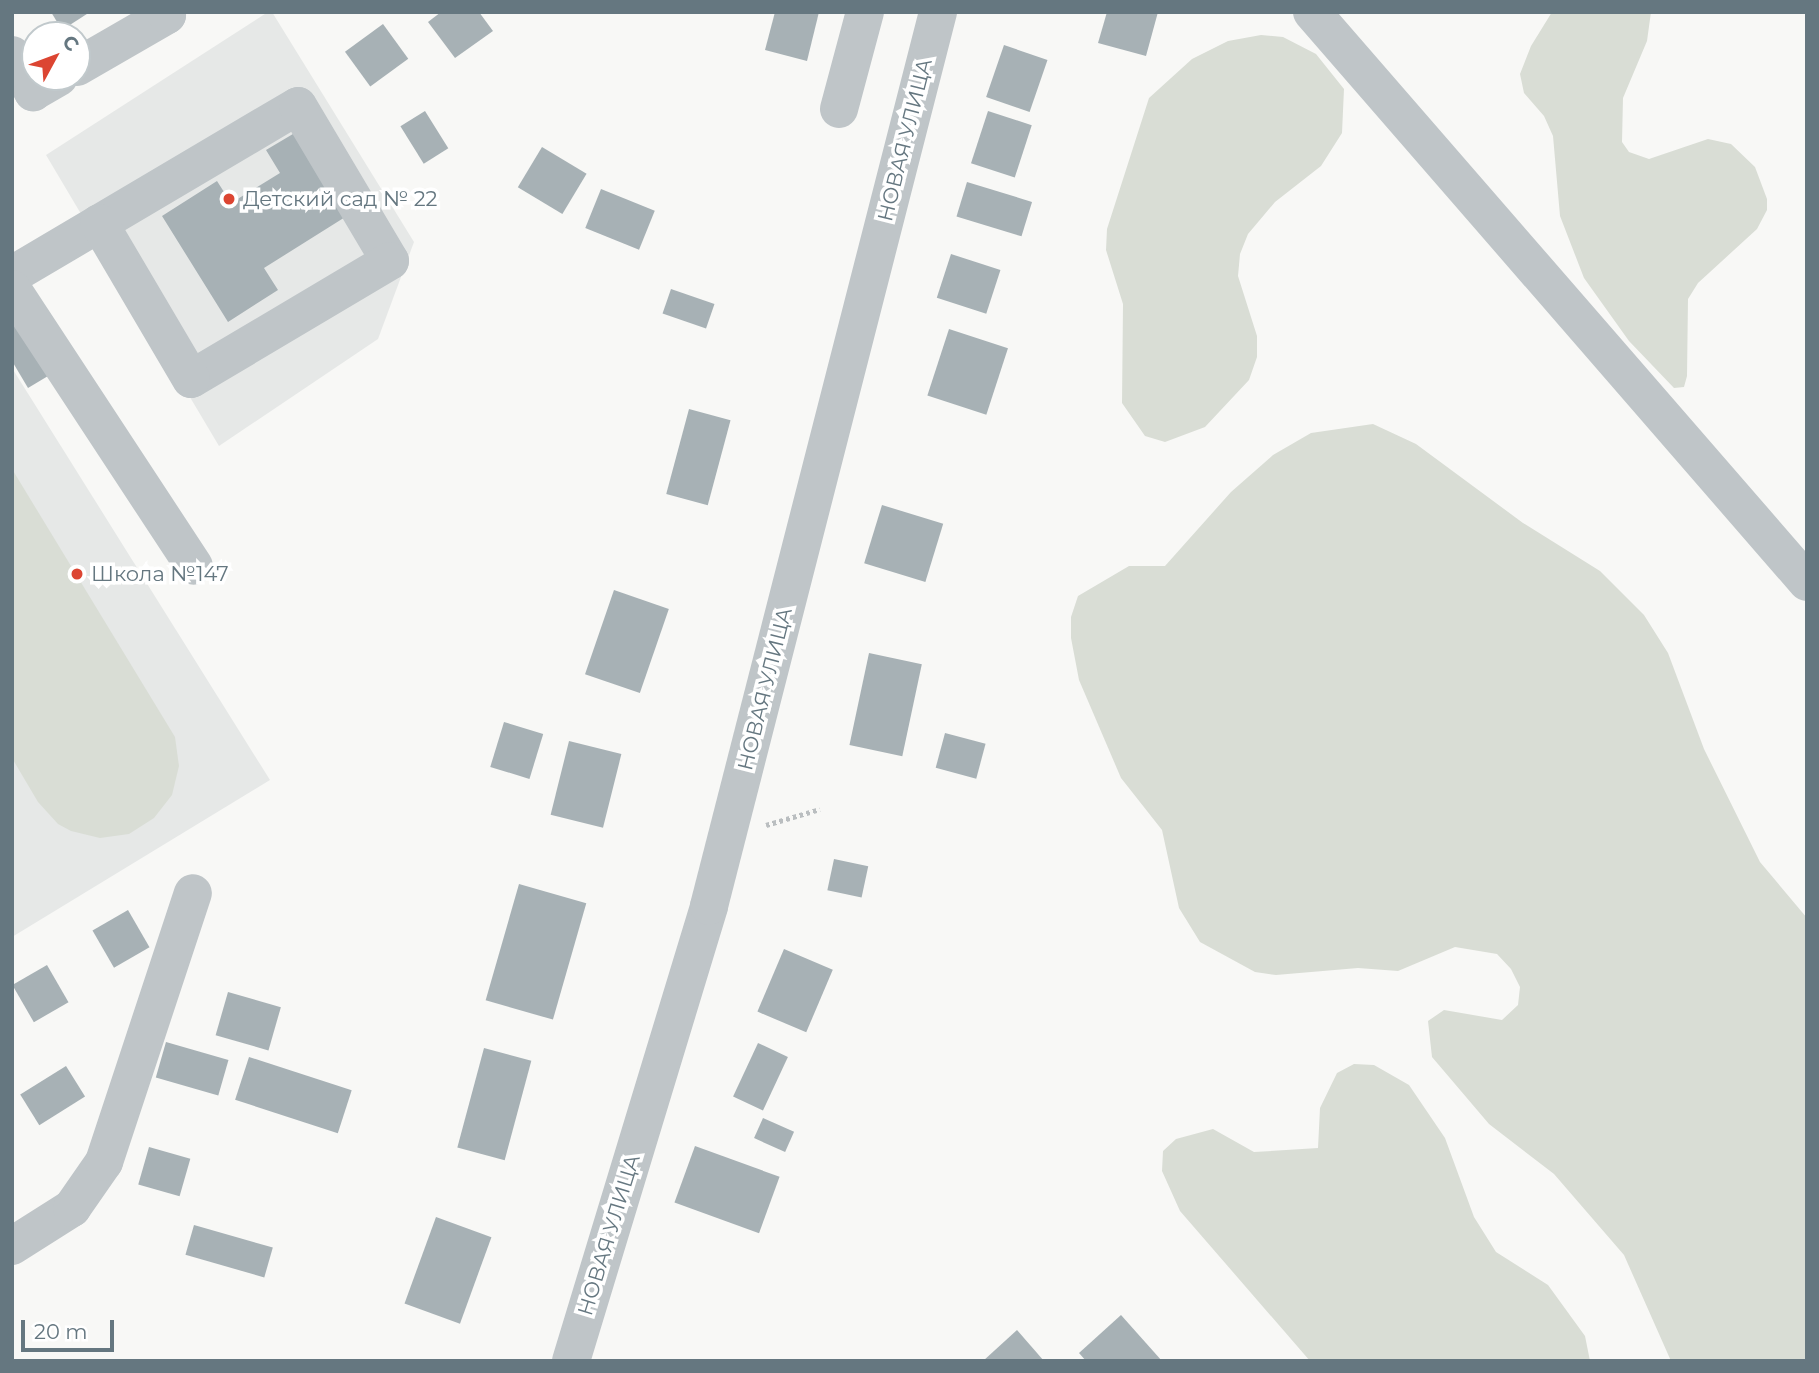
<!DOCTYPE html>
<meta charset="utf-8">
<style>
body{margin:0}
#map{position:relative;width:1819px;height:1373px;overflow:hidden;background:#f8f8f6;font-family:Montserrat,sans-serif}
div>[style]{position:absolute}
.built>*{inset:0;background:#e6e8e7}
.green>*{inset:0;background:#d9ddd5}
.building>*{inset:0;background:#a7b1b5;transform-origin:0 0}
.path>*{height:4.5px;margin-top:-2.25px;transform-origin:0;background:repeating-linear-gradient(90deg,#babec0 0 3.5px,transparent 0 7px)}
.minor>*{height:38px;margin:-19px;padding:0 19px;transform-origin:19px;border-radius:19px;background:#bfc5c8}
.dots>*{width:19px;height:19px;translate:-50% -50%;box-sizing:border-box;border:4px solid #fff;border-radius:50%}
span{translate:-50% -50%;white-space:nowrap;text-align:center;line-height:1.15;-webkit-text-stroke:7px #fff;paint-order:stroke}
.street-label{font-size:21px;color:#657780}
.poi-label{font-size:21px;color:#657780}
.left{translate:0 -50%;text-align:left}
.frame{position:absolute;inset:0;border:14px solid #657780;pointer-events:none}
.north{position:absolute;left:21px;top:21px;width:70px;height:70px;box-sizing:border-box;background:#fff;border:2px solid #c1c9cc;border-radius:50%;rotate:49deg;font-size:19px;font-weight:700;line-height:28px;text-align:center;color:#657780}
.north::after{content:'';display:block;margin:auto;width:24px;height:32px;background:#dc4532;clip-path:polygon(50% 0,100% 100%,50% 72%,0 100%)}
.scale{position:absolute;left:21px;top:1320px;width:93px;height:32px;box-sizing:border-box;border:4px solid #657780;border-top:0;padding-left:9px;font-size:21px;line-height:24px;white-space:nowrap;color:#657780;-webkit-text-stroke:5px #fff;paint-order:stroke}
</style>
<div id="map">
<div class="built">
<div style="clip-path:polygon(268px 12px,272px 12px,414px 242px,378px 339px,219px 446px,46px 155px)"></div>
<div style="clip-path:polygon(12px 368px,270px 780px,12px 937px)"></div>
</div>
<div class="green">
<div style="clip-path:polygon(1552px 12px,1651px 12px,1647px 41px,1623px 98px,1622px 142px,1629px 152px,1649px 159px,1708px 139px,1731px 144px,1755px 167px,1767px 199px,1767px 210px,1757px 229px,1698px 283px,1688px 299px,1687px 376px,1684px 387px,1674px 388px,1629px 341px,1584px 278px,1560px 216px,1553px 136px,1544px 116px,1524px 93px,1520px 74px,1531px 46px)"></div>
<div style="clip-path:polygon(1261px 35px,1283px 37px,1316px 54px,1344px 89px,1342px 133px,1321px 166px,1275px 202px,1248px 234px,1240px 254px,1238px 276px,1257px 336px,1257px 357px,1249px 380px,1205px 427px,1165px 442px,1145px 436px,1122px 403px,1123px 304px,1106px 250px,1107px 229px,1149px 98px,1192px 59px,1228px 41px)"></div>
<div style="clip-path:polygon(1373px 424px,1416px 444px,1523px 523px,1600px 571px,1644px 615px,1668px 653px,1704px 749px,1760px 862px,1807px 918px,1807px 1361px,1671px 1361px,1624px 1255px,1554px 1174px,1489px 1124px,1432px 1057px,1428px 1021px,1444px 1010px,1502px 1020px,1518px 1005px,1520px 987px,1511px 969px,1497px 954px,1455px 947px,1398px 971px,1358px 968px,1276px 975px,1255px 972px,1200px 942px,1179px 908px,1162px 830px,1121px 778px,1079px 680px,1071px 638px,1071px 617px,1078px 596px,1129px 566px,1165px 566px,1231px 492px,1273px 455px,1311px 433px)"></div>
<div style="clip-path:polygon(12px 469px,175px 737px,179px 766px,172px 795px,154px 818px,129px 834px,100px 838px,71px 831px,58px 824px,38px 802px,12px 758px)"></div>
<div style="clip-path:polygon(1354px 1064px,1374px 1065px,1409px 1085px,1445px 1138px,1474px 1217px,1496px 1252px,1548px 1285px,1585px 1336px,1590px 1361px,1310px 1361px,1180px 1211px,1162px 1171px,1163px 1151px,1176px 1139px,1213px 1129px,1254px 1152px,1318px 1148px,1320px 1108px,1337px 1073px)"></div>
</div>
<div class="building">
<div style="clip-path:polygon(51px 12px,90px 12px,62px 30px)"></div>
<div style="clip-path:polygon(441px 12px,479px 12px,493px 31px,455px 58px,428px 22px)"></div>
<div style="clip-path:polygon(775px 12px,819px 12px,807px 61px,765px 50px)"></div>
<div style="clip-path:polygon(1107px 12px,1158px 12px,1146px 56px,1098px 43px)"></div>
<div style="left:383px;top:24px;width:43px;height:47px;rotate:54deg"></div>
<div style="left:1004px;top:45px;width:46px;height:55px;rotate:19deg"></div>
<div style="left:425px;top:111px;width:44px;height:29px;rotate:58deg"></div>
<div style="left:988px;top:111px;width:46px;height:55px;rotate:18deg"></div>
<div style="clip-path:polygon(298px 131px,350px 214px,264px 268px,278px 290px,228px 322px,162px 216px,217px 181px,231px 203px,280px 173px,266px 150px)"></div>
<div style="left:542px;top:147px;width:52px;height:47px;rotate:31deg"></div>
<div style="left:967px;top:182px;width:68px;height:36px;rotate:17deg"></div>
<div style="left:601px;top:189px;width:58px;height:42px;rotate:22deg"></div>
<div style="left:951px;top:254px;width:52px;height:46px;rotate:18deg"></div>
<div style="left:671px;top:289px;width:46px;height:26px;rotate:19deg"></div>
<div style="clip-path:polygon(12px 318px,48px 376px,28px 388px,12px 361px)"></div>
<div style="left:949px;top:329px;width:62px;height:70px;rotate:18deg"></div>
<div style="left:689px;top:409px;width:43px;height:88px;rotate:15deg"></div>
<div style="left:882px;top:505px;width:64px;height:61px;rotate:17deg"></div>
<div style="left:614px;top:590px;width:58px;height:89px;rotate:19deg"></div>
<div style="left:869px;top:653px;width:54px;height:94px;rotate:12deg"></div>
<div style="left:504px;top:722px;width:41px;height:47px;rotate:17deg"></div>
<div style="left:945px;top:733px;width:42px;height:36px;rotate:15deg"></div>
<div style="left:569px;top:741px;width:54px;height:76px;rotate:14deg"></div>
<div style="left:834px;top:859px;width:35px;height:32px;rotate:12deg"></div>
<div style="left:519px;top:884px;width:70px;height:121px;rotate:16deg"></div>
<div style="left:128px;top:910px;width:43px;height:41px;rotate:60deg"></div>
<div style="left:784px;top:949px;width:53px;height:68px;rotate:23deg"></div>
<div style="left:47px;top:965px;width:43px;height:40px;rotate:60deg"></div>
<div style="left:228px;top:992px;width:55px;height:45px;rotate:16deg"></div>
<div style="left:166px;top:1042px;width:65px;height:37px;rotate:16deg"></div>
<div style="left:758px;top:1043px;width:33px;height:59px;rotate:25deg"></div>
<div style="left:484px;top:1048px;width:49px;height:103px;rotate:15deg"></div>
<div style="left:249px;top:1057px;width:108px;height:45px;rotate:18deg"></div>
<div style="left:66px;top:1066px;width:36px;height:54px;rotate:58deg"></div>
<div style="left:763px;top:1118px;width:34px;height:22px;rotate:24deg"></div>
<div style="left:695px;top:1146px;width:90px;height:60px;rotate:20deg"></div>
<div style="left:149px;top:1147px;width:43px;height:39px;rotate:16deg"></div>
<div style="left:436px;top:1217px;width:59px;height:92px;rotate:20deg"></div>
<div style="left:194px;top:1225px;width:82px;height:31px;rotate:16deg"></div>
<div style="clip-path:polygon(1121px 1315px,1162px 1361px,1086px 1361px,1079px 1353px)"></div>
<div style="clip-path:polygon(1017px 1330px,1044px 1361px,983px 1361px)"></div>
</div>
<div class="path">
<div style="left:766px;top:825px;width:56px;rotate:-16.5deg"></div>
</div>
<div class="minor">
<div style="left:1312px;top:12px;width:755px;rotate:49.03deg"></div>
<div style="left:12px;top:55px;width:43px;rotate:60.4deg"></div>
<div style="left:33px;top:92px;width:30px;rotate:-30deg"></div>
<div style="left:77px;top:67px;width:104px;rotate:-30deg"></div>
<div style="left:167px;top:15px;width:4px;rotate:-124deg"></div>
<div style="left:839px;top:109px;width:100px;rotate:-75deg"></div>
<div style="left:12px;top:275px;width:332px;rotate:-30.6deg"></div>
<div style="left:298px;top:106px;width:180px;rotate:59.3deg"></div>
<div style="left:390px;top:261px;width:231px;rotate:149.3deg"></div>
<div style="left:191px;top:379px;width:181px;rotate:-120.5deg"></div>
<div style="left:12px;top:289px;width:331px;rotate:56.7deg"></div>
<div style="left:12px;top:1246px;width:71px;rotate:-32.3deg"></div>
<div style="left:72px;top:1208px;width:56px;rotate:-55.2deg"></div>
<div style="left:104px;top:1162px;width:283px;rotate:-71.7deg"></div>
<div style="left:571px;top:1361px;width:475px;rotate:-73.1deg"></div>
<div style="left:709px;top:906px;width:923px;rotate:-75.63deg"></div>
</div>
<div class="dots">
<div style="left:229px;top:199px;background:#dc4532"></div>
<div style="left:77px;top:574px;background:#dc4532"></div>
</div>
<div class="street-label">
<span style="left:905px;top:140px;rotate:-76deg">НОВАЯ УЛИЦА</span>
<span style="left:765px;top:689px;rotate:-76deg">НОВАЯ УЛИЦА</span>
<span style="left:609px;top:1235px;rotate:-73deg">НОВАЯ УЛИЦА</span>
</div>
<div class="poi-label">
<span class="left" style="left:243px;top:199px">Детский сад № 22</span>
<span class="left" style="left:91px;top:574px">Школа №147</span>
</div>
<div class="frame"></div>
<div class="north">С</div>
<div class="scale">20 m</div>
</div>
